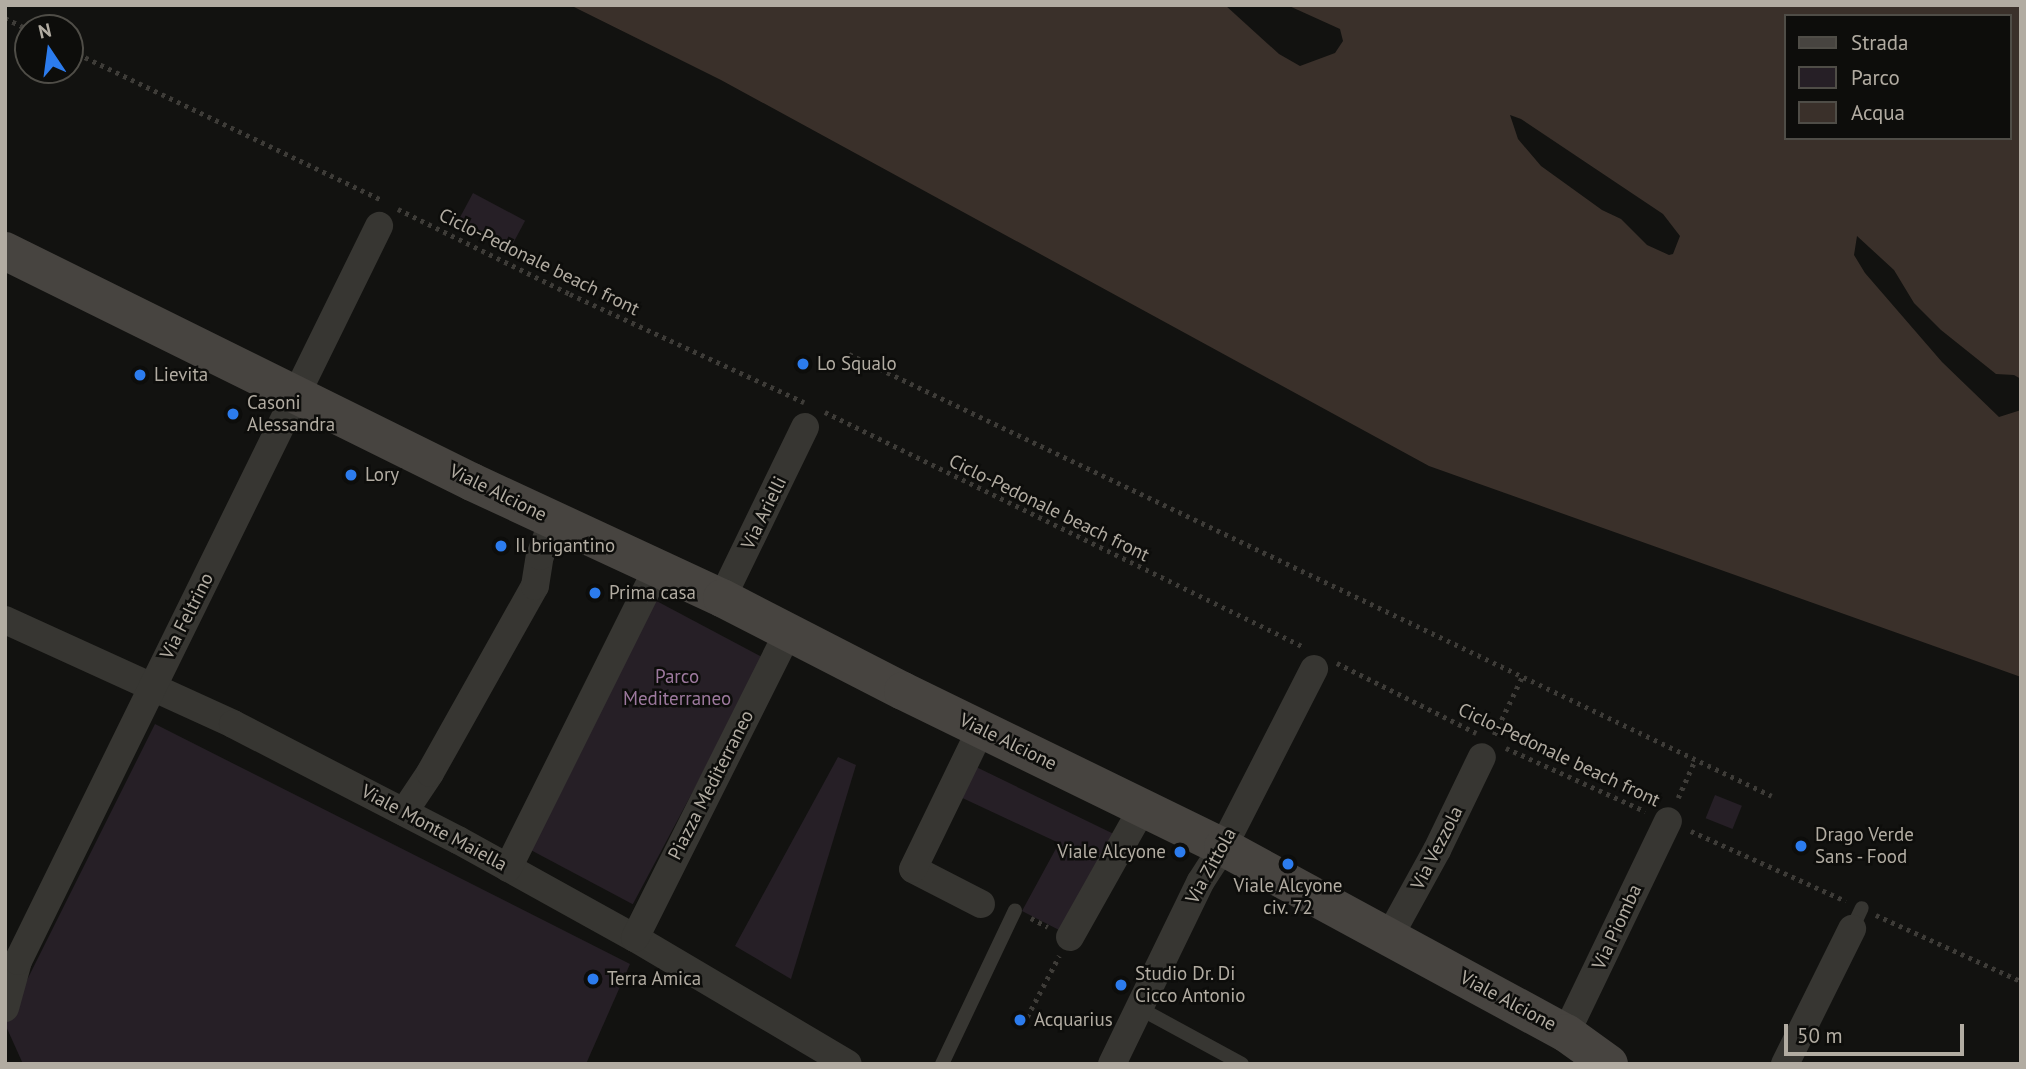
<!DOCTYPE html>
<style>
body{margin:0}
#map{position:relative;width:2026px;height:1069px;overflow:hidden;background:#121210;font-family:"PT Sans",sans-serif}
div>[style]{position:absolute}
.green>*{inset:0;background:#261f26;transform-origin:0 0}
.water>*{inset:0;background:#3a302a}
.pier>*{inset:0;background:#121210}
.path>*{height:4.5px;margin-top:-2.25px;transform-origin:0;background:repeating-linear-gradient(90deg,#3e3c38 0 3.5px,transparent 0 8.5px)}
.lane>*{height:14px;margin:-7px;padding:0 7px;transform-origin:7px;border-radius:7px;background:#373632}
.street>*{height:28px;margin:-14px;padding:0 14px;transform-origin:14px;border-radius:14px;background:#373632}
.secondary>*{height:38px;margin:-19px;padding:0 19px;transform-origin:19px;border-radius:19px;background:#474440}
.dots>*{width:19px;height:19px;translate:-50% -50%;box-sizing:border-box;border:4px solid #0d0d0b;border-radius:50%}
span{translate:-50% -50%;white-space:nowrap;text-align:center;line-height:1.15;-webkit-text-stroke:5px #0d0d0b;paint-order:stroke}
.street-label{font-size:19px;color:#b2aca2}
.poi-label{font-size:19px;color:#b2aca2}
.left{translate:0 -50%;text-align:left}
.right{translate:-100% -50%;text-align:right}
.park-label{font-size:19px;color:#9d799e}
.frame{position:absolute;inset:0;border:7px solid #b2aca2;pointer-events:none}
.legend{position:absolute;left:1784px;top:14px;width:228px;height:126px;box-sizing:border-box;background:#0d0d0b;border:2px solid #4f4d47;margin:0;padding:9px 12px;list-style:none;font-size:21px;color:#b2aca2}
.legend li{display:flex;align-items:center;gap:14px;height:35px}
.legend b{width:35px;border:2px solid #4f4d47}
.north{position:absolute;left:14px;top:14px;width:70px;height:70px;box-sizing:border-box;background:#0d0d0b;border:2px solid #4f4d47;border-radius:50%;rotate:347deg;font-size:19px;font-weight:700;line-height:28px;text-align:center;color:#b2aca2}
.north::after{content:'';display:block;margin:auto;width:24px;height:32px;background:#2c7cee;clip-path:polygon(50% 0,100% 100%,50% 72%,0 100%)}
.scale{position:absolute;left:1784px;top:1024px;width:180px;height:32px;box-sizing:border-box;border:4px solid #b2aca2;border-top:0;padding-left:9px;font-size:21px;line-height:24px;white-space:nowrap;color:#b2aca2;-webkit-text-stroke:5px #0d0d0b;paint-order:stroke}
</style>
<div id="map">
<div class="green">
<div style="left:473px;top:193px;width:59px;height:31px;rotate:28deg"></div>
<div style="left:649px;top:597px;width:130px;height:279px;rotate:28deg"></div>
<div style="clip-path:polygon(155px 724px,630px 964px,586px 1064px,23px 1064px,5px 1024px)"></div>
<div style="clip-path:polygon(838px 757px,856px 765px,791px 979px,735px 946px)"></div>
<div style="clip-path:polygon(970px 764px,1122px 838px,1061px 931px,1022px 911px,1059px 843px,956px 795px)"></div>
<div style="left:1715px;top:795px;width:29px;height:25px;rotate:22deg"></div>
</div>
<div class="water">
<div style="clip-path:polygon(evenodd,570px 5px,2021px 5px,2021px 677px,1429px 466px,721px 80px,570px 5px,1786px 16px,2010px 16px,2010px 138px,1786px 138px,1786px 16px)"></div>
</div>
<div class="pier">
<div style="clip-path:polygon(1225px 5px,1287px 5px,1340px 29px,1343px 41px,1335px 53px,1300px 66px,1279px 54px)"></div>
<div style="clip-path:polygon(1510px 115px,1521px 119px,1663px 214px,1680px 236px,1673px 254px,1669px 255px,1647px 245px,1621px 219px,1602px 210px,1541px 166px,1518px 139px)"></div>
<div style="clip-path:polygon(1857px 236px,1894px 270px,1914px 303px,1941px 330px,1996px 374px,2014px 375px,2021px 379px,2021px 410px,1999px 417px,1942px 362px,1865px 273px,1854px 255px)"></div>
</div>
<div class="path">
<div style="left:5px;top:18px;width:25px;rotate:26deg"></div>
<div style="left:70px;top:50px;width:345px;rotate:25.7deg"></div>
<div style="left:398px;top:209px;width:192px;rotate:26.3deg"></div>
<div style="left:570px;top:294px;width:258px;rotate:24.8deg"></div>
<div style="left:849px;top:354px;width:1023px;rotate:25.59deg"></div>
<div style="left:825px;top:412px;width:534px;rotate:26.13deg"></div>
<div style="left:1337px;top:663px;width:156px;rotate:26.7deg"></div>
<div style="left:1494px;top:735px;width:64px;rotate:-64.2deg"></div>
<div style="left:1506px;top:748px;width:153px;rotate:24.4deg"></div>
<div style="left:1678px;top:798px;width:42px;rotate:-65.9deg"></div>
<div style="left:1691px;top:831px;width:170px;rotate:24.3deg"></div>
<div style="left:1876px;top:915px;width:159px;rotate:24.5deg"></div>
<div style="left:1031px;top:918px;width:19px;rotate:28deg"></div>
<div style="left:1027px;top:1017px;width:69px;rotate:-62.3deg"></div>
</div>
<div class="lane">
<div style="left:1852px;top:929px;width:23px;rotate:-65deg"></div>
<div style="left:1139px;top:1008px;width:117px;rotate:28.5deg"></div>
<div style="left:942px;top:1064px;width:170px;rotate:-64.6deg"></div>
</div>
<div class="street">
<div style="left:722px;top:598px;width:190px;rotate:-64.1deg"></div>
<div style="left:5px;top:620px;width:251px;rotate:24.5deg"></div>
<div style="left:233px;top:724px;width:253px;rotate:27.3deg"></div>
<div style="left:458px;top:840px;width:202px;rotate:29deg"></div>
<div style="left:635px;top:938px;width:247px;rotate:30.6deg"></div>
<div style="left:404px;top:812px;width:47px;rotate:-56.3deg"></div>
<div style="left:430px;top:773px;width:214px;rotate:-60.7deg"></div>
<div style="left:535px;top:586px;width:30px;rotate:-81deg"></div>
<div style="left:540px;top:556px;width:38px;rotate:-70deg"></div>
<div style="left:508px;top:868px;width:334px;rotate:-63.5deg"></div>
<div style="left:981px;top:904px;width:76px;rotate:-152.8deg"></div>
<div style="left:913px;top:869px;width:156px;rotate:-64.1deg"></div>
<div style="left:1070px;top:937px;width:149px;rotate:-60.7deg"></div>
<div style="left:1389px;top:937px;width:99px;rotate:-61.1deg"></div>
<div style="left:1437px;top:850px;width:103px;rotate:-64.2deg"></div>
<div style="left:635px;top:938px;width:342px;rotate:-63.4deg"></div>
<div style="left:5px;top:1008px;width:49px;rotate:-74.5deg"></div>
<div style="left:18px;top:961px;width:819px;rotate:-63.84deg"></div>
<div style="left:1566px;top:1033px;width:235px;rotate:-64.3deg"></div>
<div style="left:1112px;top:1064px;width:203px;rotate:-64.1deg"></div>
<div style="left:1201px;top:881px;width:40px;rotate:-57.1deg"></div>
<div style="left:1223px;top:847px;width:200px;rotate:-62.9deg"></div>
<div style="left:1785px;top:1064px;width:151px;rotate:-63.6deg"></div>
</div>
<div class="secondary">
<div style="left:5px;top:251px;width:521px;rotate:26.32deg"></div>
<div style="left:472px;top:482px;width:276px;rotate:24.9deg"></div>
<div style="left:722px;top:598px;width:203px;rotate:27.2deg"></div>
<div style="left:903px;top:691px;width:356px;rotate:26deg"></div>
<div style="left:1223px;top:847px;width:390px;rotate:28.5deg"></div>
<div style="left:1566px;top:1033px;width:53px;rotate:35.8deg"></div>
</div>
<div class="dots">
<div style="left:803px;top:364px;background:#2c7cee"></div>
<div style="left:140px;top:375px;background:#2c7cee"></div>
<div style="left:233px;top:414px;background:#2c7cee"></div>
<div style="left:351px;top:475px;background:#2c7cee"></div>
<div style="left:501px;top:546px;background:#2c7cee"></div>
<div style="left:595px;top:593px;background:#2c7cee"></div>
<div style="left:1801px;top:846px;background:#2c7cee"></div>
<div style="left:1180px;top:852px;background:#2c7cee"></div>
<div style="left:1288px;top:864px;background:#2c7cee"></div>
<div style="left:593px;top:979px;background:#2c7cee"></div>
<div style="left:1121px;top:985px;background:#2c7cee"></div>
<div style="left:1020px;top:1020px;background:#2c7cee"></div>
</div>
<div class="street-label">
<span style="left:539px;top:262px;rotate:26deg">Ciclo-Pedonale beach front</span>
<span style="left:498px;top:493px;rotate:26deg">Viale Alcione</span>
<span style="left:1049px;top:508px;rotate:26deg">Ciclo-Pedonale beach front</span>
<span style="left:764px;top:513px;rotate:-64deg">Via Arielli</span>
<span style="left:187px;top:616px;rotate:-63deg">Via Feltrino</span>
<span style="left:1008px;top:742px;rotate:26deg">Viale Alcione</span>
<span style="left:1559px;top:755px;rotate:25deg">Ciclo-Pedonale beach front</span>
<span style="left:711px;top:785px;rotate:-63deg">Piazza Mediterraneo</span>
<span style="left:434px;top:828px;rotate:28deg">Viale Monte Maiella</span>
<span style="left:1437px;top:848px;rotate:-63deg">Via Vezzola</span>
<span style="left:1211px;top:866px;rotate:-61deg">Via Zittola</span>
<span style="left:1617px;top:927px;rotate:-65deg">Via Piomba</span>
<span style="left:1508px;top:1001px;rotate:28deg">Viale Alcione</span>
</div>
<div class="poi-label">
<span class="left" style="left:817px;top:364px">Lo Squalo</span>
<span class="left" style="left:154px;top:375px">Lievita</span>
<span class="left" style="left:247px;top:414px">Casoni<br>Alessandra</span>
<span class="left" style="left:365px;top:475px">Lory</span>
<span class="left" style="left:515px;top:546px">Il brigantino</span>
<span class="left" style="left:609px;top:593px">Prima casa</span>
<span class="left" style="left:1815px;top:846px">Drago Verde<br>Sans - Food</span>
<span class="right" style="left:1166px;top:852px">Viale Alcyone</span>
<span style="left:1288px;top:897px">Viale Alcyone<br>civ. 72</span>
<span class="left" style="left:1135px;top:985px">Studio Dr. Di<br>Cicco Antonio</span>
<span class="left" style="left:607px;top:979px">Terra Amica</span>
<span class="left" style="left:1034px;top:1020px">Acquarius</span>
</div>
<div class="park-label">
<span style="left:677px;top:688px">Parco<br>Mediterraneo</span>
</div>
<div class="frame"></div>
<ul class="legend">
<li><b style="height:9px;background:#474440"></b>Strada</li>
<li><b style="height:19px;background:#261f26"></b>Parco</li>
<li><b style="height:19px;background:#3a302a"></b>Acqua</li>
</ul>
<div class="north">N</div>
<div class="scale">50 m</div>
</div>
